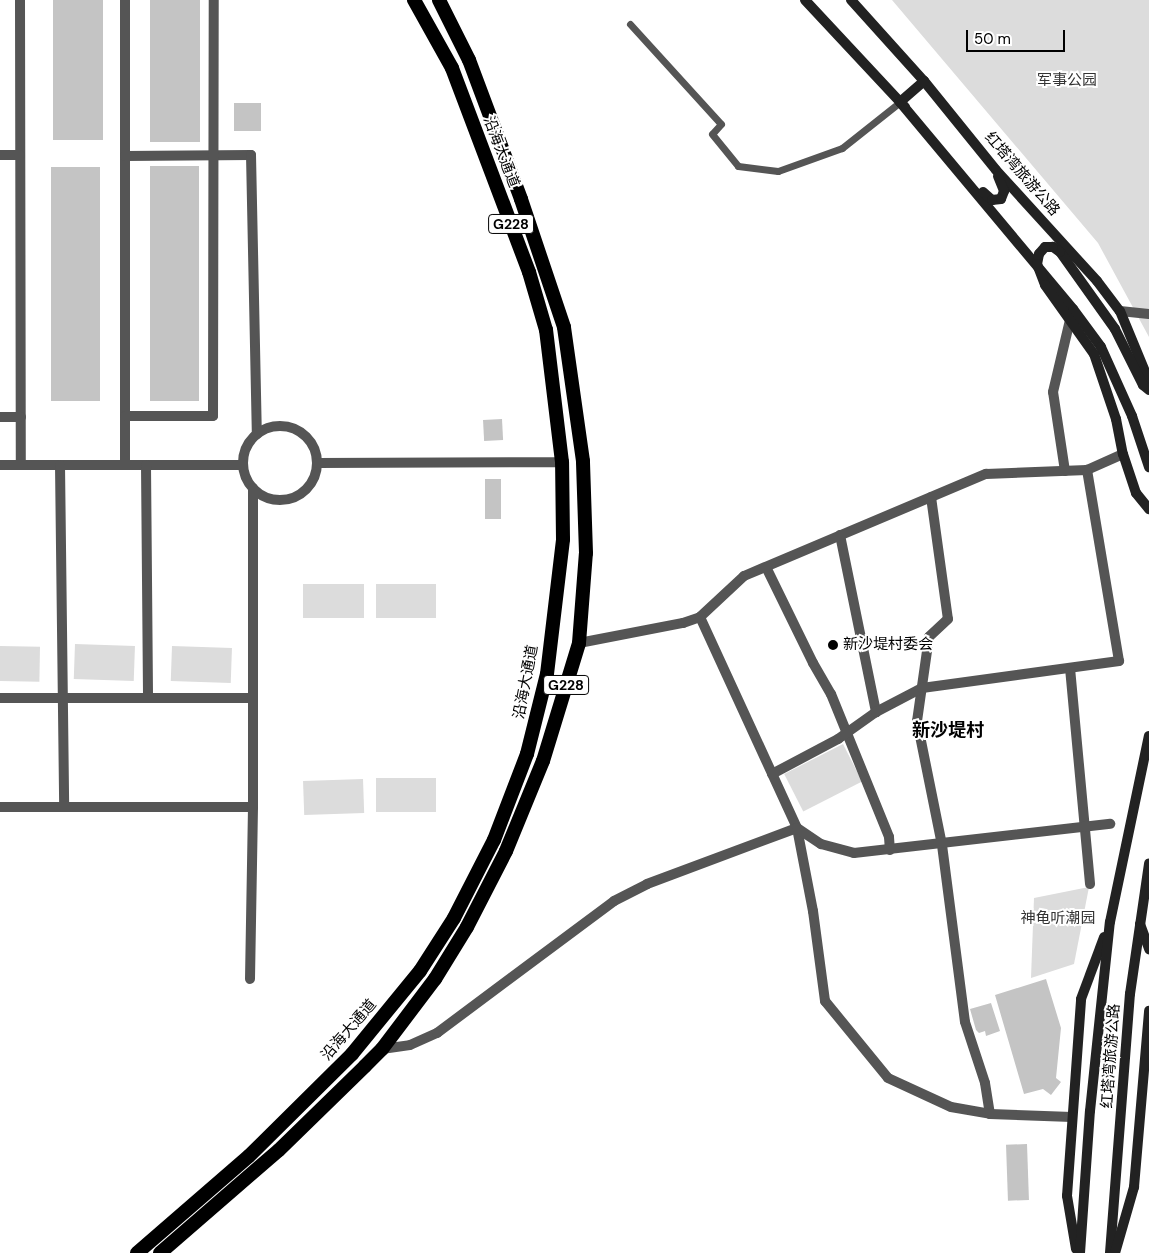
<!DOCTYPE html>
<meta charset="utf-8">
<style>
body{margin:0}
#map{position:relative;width:1149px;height:1253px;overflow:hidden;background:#fff;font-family:"DM Sans","Noto Sans SC",sans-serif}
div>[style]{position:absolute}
.green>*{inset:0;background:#dcdcdc;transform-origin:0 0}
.building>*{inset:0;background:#c4c4c4;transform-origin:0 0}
.service>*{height:7px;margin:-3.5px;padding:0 3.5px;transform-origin:3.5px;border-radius:3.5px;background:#555}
.minor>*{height:10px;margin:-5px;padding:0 5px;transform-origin:5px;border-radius:5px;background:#555}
.minor>.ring{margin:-5px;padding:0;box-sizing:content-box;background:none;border:10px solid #555;border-radius:50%}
.secondary>*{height:10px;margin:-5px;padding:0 5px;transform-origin:5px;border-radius:5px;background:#222}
.trunk>*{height:14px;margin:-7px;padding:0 7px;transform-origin:7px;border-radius:7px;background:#000}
.dots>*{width:14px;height:14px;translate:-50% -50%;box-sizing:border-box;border:2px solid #fff;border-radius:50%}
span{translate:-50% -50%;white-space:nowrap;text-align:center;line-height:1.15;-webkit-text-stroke:4px #fff;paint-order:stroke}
.shield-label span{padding:1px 4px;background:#fff;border:1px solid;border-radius:4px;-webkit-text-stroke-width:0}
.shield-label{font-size:14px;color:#000;font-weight:700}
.park-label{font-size:15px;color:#333}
.street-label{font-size:15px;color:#000}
.poi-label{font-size:15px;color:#000}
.left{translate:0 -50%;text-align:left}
.quarter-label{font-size:18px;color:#000;font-weight:700}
.scale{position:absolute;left:966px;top:30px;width:99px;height:22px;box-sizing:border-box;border:2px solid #000;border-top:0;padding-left:6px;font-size:15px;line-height:18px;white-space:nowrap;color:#000;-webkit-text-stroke:4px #fff;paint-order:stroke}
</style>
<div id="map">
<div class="green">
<div style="clip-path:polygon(892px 0,1149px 0,1149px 337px,1098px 243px)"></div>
<div style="left:364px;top:584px;width:34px;height:61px;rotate:90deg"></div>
<div style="left:436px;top:584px;width:34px;height:60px;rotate:90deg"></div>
<div style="left:75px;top:644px;width:60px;height:35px;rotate:2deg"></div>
<div style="left:0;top:646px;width:40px;height:35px;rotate:1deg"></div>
<div style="left:172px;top:646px;width:60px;height:35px;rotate:2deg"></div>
<div style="left:843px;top:744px;width:42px;height:66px;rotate:63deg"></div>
<div style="left:436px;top:778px;width:34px;height:60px;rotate:90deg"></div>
<div style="left:363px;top:779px;width:34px;height:60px;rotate:88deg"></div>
<div style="clip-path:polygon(1089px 887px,1074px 964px,1031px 978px,1034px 898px)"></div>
</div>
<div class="building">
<div style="left:53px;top:0;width:50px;height:140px"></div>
<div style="left:150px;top:0;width:50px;height:142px"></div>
<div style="left:234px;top:103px;width:27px;height:28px"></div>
<div style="left:199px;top:166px;width:235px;height:49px;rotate:90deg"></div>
<div style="left:51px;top:167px;width:49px;height:234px"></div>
<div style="left:502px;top:419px;width:21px;height:19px;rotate:87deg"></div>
<div style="left:485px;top:479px;width:16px;height:40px"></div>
<div style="clip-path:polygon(1046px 979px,1061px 1028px,1056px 1078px,1061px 1082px,1051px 1095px,1043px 1089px,1024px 1094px,995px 995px)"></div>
<div style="clip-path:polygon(991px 1003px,1000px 1031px,986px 1036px,985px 1031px,979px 1033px,976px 1030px,970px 1009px)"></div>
<div style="left:1027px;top:1144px;width:56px;height:21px;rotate:88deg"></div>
</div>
<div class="service">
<div style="left:630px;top:24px;width:135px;rotate:47.7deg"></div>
<div style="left:721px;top:124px;width:13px;rotate:132deg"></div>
<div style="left:712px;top:134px;width:41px;rotate:50.9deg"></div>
<div style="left:738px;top:166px;width:40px;rotate:7.1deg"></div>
<div style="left:778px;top:171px;width:68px;rotate:-19.8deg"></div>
<div style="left:842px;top:148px;width:74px;rotate:-38.4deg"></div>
</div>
<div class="minor">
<div style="left:20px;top:0;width:465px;rotate:89.9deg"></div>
<div style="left:125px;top:0;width:465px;rotate:90deg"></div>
<div style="left:0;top:155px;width:20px"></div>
<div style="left:125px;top:156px;width:126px;rotate:-0.5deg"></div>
<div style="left:251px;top:155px;width:279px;rotate:88.8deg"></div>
<div style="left:1120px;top:311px;width:29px;rotate:6deg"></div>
<div style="left:125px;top:416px;width:88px"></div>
<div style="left:213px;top:416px;width:416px;rotate:-89.9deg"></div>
<div style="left:0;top:417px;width:21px"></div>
<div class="ring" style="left:243px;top:426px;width:64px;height:64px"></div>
<div style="left:317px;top:463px;width:245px;rotate:-0.2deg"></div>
<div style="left:0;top:465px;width:243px"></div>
<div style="left:60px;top:465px;width:342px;rotate:89.3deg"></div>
<div style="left:146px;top:465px;width:233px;rotate:89.5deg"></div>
<div style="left:1065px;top:471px;width:80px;rotate:-98.6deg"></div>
<div style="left:1053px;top:392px;width:74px;rotate:-76.7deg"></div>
<div style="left:931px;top:497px;width:123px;rotate:82.1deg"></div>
<div style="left:948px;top:619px;width:26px;rotate:137deg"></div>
<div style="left:929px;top:637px;width:85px;rotate:98.1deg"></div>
<div style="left:917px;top:721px;width:126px;rotate:78.6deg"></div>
<div style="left:942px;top:845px;width:178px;rotate:82.6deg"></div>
<div style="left:965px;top:1022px;width:64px;rotate:71.8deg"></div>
<div style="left:985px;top:1083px;width:31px;rotate:81deg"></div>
<div style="left:840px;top:535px;width:181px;rotate:78.5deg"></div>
<div style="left:766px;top:567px;width:107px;rotate:63.9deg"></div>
<div style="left:813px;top:663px;width:36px;rotate:60deg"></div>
<div style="left:831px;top:694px;width:154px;rotate:67.9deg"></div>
<div style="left:889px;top:837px;width:13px;rotate:86deg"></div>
<div style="left:700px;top:617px;width:232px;rotate:65.3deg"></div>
<div style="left:797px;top:828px;width:85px;rotate:79.1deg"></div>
<div style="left:813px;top:911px;width:91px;rotate:82.4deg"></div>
<div style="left:825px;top:1001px;width:99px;rotate:50.7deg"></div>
<div style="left:888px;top:1078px;width:69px;rotate:24.7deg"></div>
<div style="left:951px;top:1107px;width:40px;rotate:10deg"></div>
<div style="left:990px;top:1114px;width:82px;rotate:2.1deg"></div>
<div style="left:579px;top:643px;width:106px;rotate:-10.9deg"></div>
<div style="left:683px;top:623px;width:18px;rotate:-19deg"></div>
<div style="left:700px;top:617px;width:60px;rotate:-43deg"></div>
<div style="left:744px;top:576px;width:263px;rotate:-22.9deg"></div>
<div style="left:986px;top:474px;width:101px;rotate:-2.3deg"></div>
<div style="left:1087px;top:470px;width:39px;rotate:-24deg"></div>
<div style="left:1070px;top:668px;width:217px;rotate:84.7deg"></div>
<div style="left:0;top:698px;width:253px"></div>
<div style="left:772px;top:774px;width:75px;rotate:-27.9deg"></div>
<div style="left:838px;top:739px;width:47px;rotate:-35.4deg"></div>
<div style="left:876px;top:712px;width:52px;rotate:-27.6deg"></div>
<div style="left:922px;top:688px;width:199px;rotate:-7.8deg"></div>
<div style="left:1119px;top:661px;width:194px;rotate:-99.5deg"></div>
<div style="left:0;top:807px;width:253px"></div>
<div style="left:250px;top:979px;width:172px;rotate:-89deg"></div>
<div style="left:253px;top:807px;width:319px;rotate:-90deg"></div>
<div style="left:382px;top:1049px;width:28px;rotate:-8deg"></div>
<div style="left:410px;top:1045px;width:30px;rotate:-24deg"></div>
<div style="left:437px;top:1033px;width:221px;rotate:-36.7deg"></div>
<div style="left:614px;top:901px;width:37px;rotate:-27deg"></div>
<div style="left:647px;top:884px;width:160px;rotate:-20.5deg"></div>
<div style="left:797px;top:828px;width:29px;rotate:34deg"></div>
<div style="left:821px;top:844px;width:34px;rotate:15deg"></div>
<div style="left:854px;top:853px;width:258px;rotate:-6.5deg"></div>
</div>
<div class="secondary">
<div style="left:805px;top:0;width:139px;rotate:47deg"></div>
<div style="left:900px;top:102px;width:270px;rotate:50.1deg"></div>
<div style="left:1073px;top:309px;width:47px;rotate:53.6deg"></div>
<div style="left:1101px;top:347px;width:76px;rotate:65.8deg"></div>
<div style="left:1132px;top:416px;width:54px;rotate:71.6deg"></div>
<div style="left:851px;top:0;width:109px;rotate:48deg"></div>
<div style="left:924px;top:81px;width:114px;rotate:51deg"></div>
<div style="left:996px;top:170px;width:150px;rotate:47.7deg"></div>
<div style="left:1097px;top:281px;width:38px;rotate:53deg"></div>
<div style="left:1120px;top:311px;width:76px;rotate:67.5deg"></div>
<div style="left:905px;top:107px;width:7px;rotate:-135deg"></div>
<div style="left:900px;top:102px;width:32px;rotate:-41deg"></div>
<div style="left:983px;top:192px;width:12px;rotate:42deg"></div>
<div style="left:992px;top:200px;width:9px;rotate:-6deg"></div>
<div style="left:1001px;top:199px;width:9px;rotate:-69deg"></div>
<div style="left:1004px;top:191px;width:16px;rotate:-112deg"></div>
<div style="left:1149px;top:390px;width:8px;rotate:-140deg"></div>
<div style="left:1143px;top:385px;width:63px;rotate:-116.6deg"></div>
<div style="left:1115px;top:329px;width:95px;rotate:-125.5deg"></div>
<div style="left:1060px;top:252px;width:9px;rotate:-144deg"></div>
<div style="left:1053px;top:247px;width:8px;rotate:180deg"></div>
<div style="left:1045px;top:247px;width:9px;rotate:131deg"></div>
<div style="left:1039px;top:254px;width:10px;rotate:101deg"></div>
<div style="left:1037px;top:264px;width:22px;rotate:69deg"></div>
<div style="left:1045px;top:285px;width:85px;rotate:54.6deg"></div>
<div style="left:1094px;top:354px;width:69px;rotate:71.3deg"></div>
<div style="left:1116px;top:419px;width:36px;rotate:79deg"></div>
<div style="left:1123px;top:454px;width:41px;rotate:71.6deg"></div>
<div style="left:1136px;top:493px;width:21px;rotate:51deg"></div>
<div style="left:1140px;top:924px;width:27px;rotate:70deg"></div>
<div style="left:1076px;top:1249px;width:54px;rotate:-99.6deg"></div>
<div style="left:1067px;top:1196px;width:197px;rotate:-85.9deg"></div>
<div style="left:1081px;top:999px;width:66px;rotate:-69.6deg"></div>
<div style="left:1080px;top:1253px;width:142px;rotate:-86deg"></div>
<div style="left:1090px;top:1111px;width:190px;rotate:-84deg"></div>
<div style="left:1110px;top:922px;width:190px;rotate:-78.2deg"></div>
<div style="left:1110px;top:1253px;width:260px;rotate:-85.6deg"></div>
<div style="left:1130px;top:994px;width:132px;rotate:-81.7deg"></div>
<div style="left:1115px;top:1253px;width:69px;rotate:-73.9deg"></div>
<div style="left:1134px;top:1187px;width:177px;rotate:-85.1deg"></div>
</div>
<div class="trunk">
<div style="left:137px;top:1253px;width:148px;rotate:-40.9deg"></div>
<div style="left:249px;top:1156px;width:145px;rotate:-44.7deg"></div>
<div style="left:352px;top:1054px;width:107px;rotate:-50.7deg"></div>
<div style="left:420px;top:971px;width:63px;rotate:-57.3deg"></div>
<div style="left:454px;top:918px;width:88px;rotate:-62.9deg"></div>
<div style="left:494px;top:840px;width:92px;rotate:-69deg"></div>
<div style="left:527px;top:754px;width:82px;rotate:-76deg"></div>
<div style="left:547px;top:674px;width:136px;rotate:-83.2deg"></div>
<div style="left:563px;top:539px;width:77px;rotate:-90.7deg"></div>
<div style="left:562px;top:462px;width:133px;rotate:-96.9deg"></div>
<div style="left:546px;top:330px;width:60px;rotate:-106.3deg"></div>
<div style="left:529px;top:272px;width:218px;rotate:-110.7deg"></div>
<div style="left:452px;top:68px;width:78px;rotate:-119.2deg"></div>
<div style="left:160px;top:1253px;width:157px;rotate:-40.9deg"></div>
<div style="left:279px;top:1150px;width:120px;rotate:-44.3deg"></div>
<div style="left:365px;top:1066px;width:24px;rotate:-45deg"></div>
<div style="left:382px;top:1049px;width:88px;rotate:-52.9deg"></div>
<div style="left:435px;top:979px;width:61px;rotate:-58.4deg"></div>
<div style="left:467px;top:927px;width:85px;rotate:-62.8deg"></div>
<div style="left:506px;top:851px;width:97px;rotate:-67.7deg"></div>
<div style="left:543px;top:761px;width:123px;rotate:-73deg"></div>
<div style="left:579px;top:643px;width:90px;rotate:-85.6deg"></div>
<div style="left:586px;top:553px;width:92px;rotate:-91.9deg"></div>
<div style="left:583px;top:461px;width:135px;rotate:-98.1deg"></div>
<div style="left:564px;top:327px;width:135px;rotate:-108.6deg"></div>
<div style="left:521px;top:199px;width:148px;rotate:-110.5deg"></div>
<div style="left:469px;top:60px;width:67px;rotate:-116.6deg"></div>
</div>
<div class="dots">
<div style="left:833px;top:645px;background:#000"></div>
</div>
<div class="shield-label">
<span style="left:511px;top:224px">G228</span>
<span style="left:566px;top:685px">G228</span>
</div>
<div class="park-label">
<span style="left:1067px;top:81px">军事公园</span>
<span style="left:1058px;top:919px">神龟听潮园</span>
</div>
<div class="street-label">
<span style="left:501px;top:152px;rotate:69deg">沿海大通道</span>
<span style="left:1022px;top:174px;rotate:49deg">红塔湾旅游公路</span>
<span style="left:526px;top:682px;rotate:-79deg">沿海大通道</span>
<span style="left:349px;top:1030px;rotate:-49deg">沿海大通道</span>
<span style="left:1111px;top:1056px;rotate:-86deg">红塔湾旅游公路</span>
</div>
<div class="poi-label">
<span class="left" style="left:843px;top:645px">新沙堤村委会</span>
</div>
<div class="quarter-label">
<span style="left:948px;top:730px">新沙堤村</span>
</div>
<div class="scale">50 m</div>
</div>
